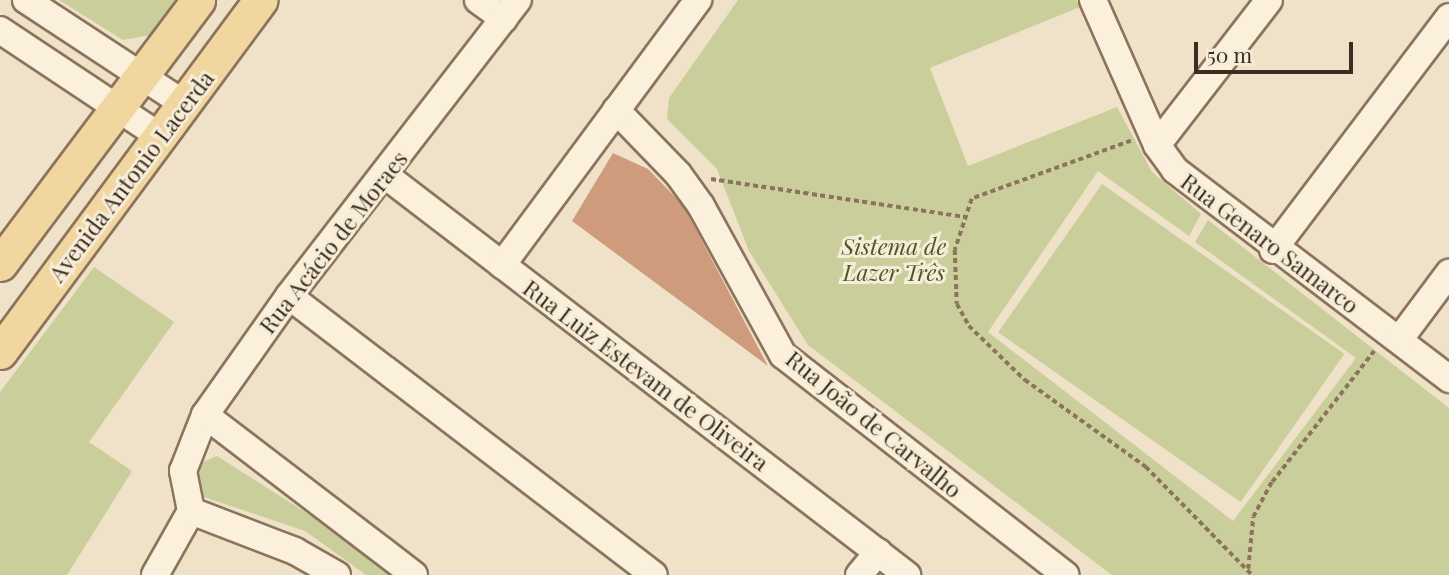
<!DOCTYPE html>
<meta charset="utf-8">
<style>
body{margin:0}
#map{position:relative;width:1449px;height:575px;overflow:hidden;background:#efe2c8;font-family:"Playfair Display",serif}
div>[style]{position:absolute}
.green>*{inset:0;background:#cace9b;transform-origin:0 0}
.building>*{inset:0;background:#ce9c7d}
.path>*{height:3.5px;margin-top:-1.75px;transform-origin:0;background:repeating-linear-gradient(90deg,#8c745c 0 5px,transparent 0 8.5px)}
.roads{filter:drop-shadow(2px 0 #8c745c) drop-shadow(-2px 0 #8c745c) drop-shadow(0 2px #8c745c) drop-shadow(0 -2px #8c745c)}
.minor>*{height:26px;margin:-13px;padding:0 13px;transform-origin:13px;border-radius:13px;background:#faf0dc}
.major>*{height:33px;margin:-16.5px;padding:0 16.5px;transform-origin:16.5px;border-radius:16.5px;background:#f2d6a0}
span{translate:-50% -50%;white-space:nowrap;text-align:center;line-height:1.15;-webkit-text-stroke:6px #f6edd8;paint-order:stroke}
.street-label{font-size:23px;color:#3c2d20}
.park-label{font-size:23px;color:#4e5926;font-style:italic}
.scale{position:absolute;left:1194px;top:42px;width:159px;height:32px;box-sizing:border-box;border:4px solid #3c2d20;border-top:0;padding-left:9px;font-size:21px;line-height:24px;white-space:nowrap;color:#3c2d20;-webkit-text-stroke:5px #f6edd8;paint-order:stroke}
</style>
<div id="map">
<div class="green">
<div style="clip-path:polygon(59px 0,177px 0,151px 35px,123px 40px)"></div>
<div style="clip-path:polygon(738px 0,1077px 0,1080px 7px,930px 68px,968px 166px,1117px 107px,1152px 172px,1201px 214px,1189px 236px,1098px 171px,988px 332px,1233px 521px,1356px 358px,1195px 242px,1208px 220px,1449px 408px,1449px 575px,1112px 575px,808px 345px,749px 251px,717px 169px,667px 119px,669px 98px)"></div>
<div style="left:1102px;top:184px;width:296px;height:181px;rotate:35deg"></div>
<div style="clip-path:polygon(94px 267px,174px 322px,89px 442px,132px 471px,67px 575px,0 575px,0 392px)"></div>
<div style="clip-path:polygon(217px 456px,313px 517px,391px 575px,366px 575px,305px 531px,204px 497px,197px 483px,201px 463px)"></div>
</div>
<div class="building">
<div style="clip-path:polygon(613px 153px,648px 169px,683px 205px,768px 366px,572px 221px)"></div>
</div>
<div class="path">
<div style="left:1131px;top:141px;width:169px;rotate:160deg"></div>
<div style="left:972px;top:199px;width:54px;rotate:108.4deg"></div>
<div style="left:955px;top:250px;width:54px;rotate:87.9deg"></div>
<div style="left:957px;top:304px;width:25px;rotate:61deg"></div>
<div style="left:969px;top:326px;width:78px;rotate:44deg"></div>
<div style="left:1025px;top:380px;width:149px;rotate:35.7deg"></div>
<div style="left:1146px;top:467px;width:151px;rotate:45.5deg"></div>
<div style="left:711px;top:179px;width:258px;rotate:8.5deg"></div>
<div style="left:1248px;top:569px;width:52px;rotate:-84.5deg"></div>
<div style="left:1253px;top:517px;width:40px;rotate:-62deg"></div>
<div style="left:1272px;top:482px;width:166px;rotate:-52.1deg"></div>
</div>
<div class="roads">
<div class="minor">
<div style="left:26px;top:0;width:191px;rotate:33.3deg"></div>
<div style="left:478px;top:0;width:32px;rotate:36deg"></div>
<div style="left:1093px;top:0;width:158px;rotate:66.2deg"></div>
<div style="left:1157px;top:145px;width:31px;rotate:54deg"></div>
<div style="left:1175px;top:170px;width:345px;rotate:37.3deg"></div>
<div style="left:0;top:30px;width:193px;rotate:33.6deg"></div>
<div style="left:616px;top:110px;width:89px;rotate:45.9deg"></div>
<div style="left:678px;top:174px;width:39px;rotate:54deg"></div>
<div style="left:701px;top:206px;width:170px;rotate:61.2deg"></div>
<div style="left:783px;top:355px;width:358px;rotate:37.9deg"></div>
<div style="left:1157px;top:145px;width:183px;rotate:-52.3deg"></div>
<div style="left:385px;top:175px;width:658px;rotate:37.46deg"></div>
<div style="left:1273px;top:250px;width:292px;rotate:-52.9deg"></div>
<div style="left:502px;top:265px;width:330px;rotate:-53.5deg"></div>
<div style="left:289px;top:296px;width:459px;rotate:37.4deg"></div>
<div style="left:1399px;top:340px;width:84px;rotate:-53.3deg"></div>
<div style="left:205px;top:415px;width:263px;rotate:37.4deg"></div>
<div style="left:155px;top:575px;width:73px;rotate:-60.6deg"></div>
<div style="left:337px;top:575px;width:48px;rotate:-150.3deg"></div>
<div style="left:295px;top:551px;width:111px;rotate:-159deg"></div>
<div style="left:191px;top:511px;width:41px;rotate:-101.3deg"></div>
<div style="left:183px;top:471px;width:60px;rotate:-68.6deg"></div>
<div style="left:205px;top:415px;width:146px;rotate:-54.8deg"></div>
<div style="left:289px;top:296px;width:374px;rotate:-52.3deg"></div>
<div style="left:859px;top:575px;width:30px;rotate:-50deg"></div>
</div>
<div class="major">
<div style="left:0;top:264px;width:330px;rotate:-53.1deg"></div>
<div style="left:0;top:352px;width:438px;rotate:-53.5deg"></div>
</div>
</div>
<div class="street-label">
<span style="left:131px;top:176px;rotate:-53deg">Avenida Antonio Lacerda</span>
<span style="left:333px;top:242px;rotate:-52deg">Rua Acácio de Moraes</span>
<span style="left:1270px;top:243px;rotate:37deg">Rua Genaro Samarco</span>
<span style="left:646px;top:375px;rotate:37deg">Rua Luiz Estevam de Oliveira</span>
<span style="left:874px;top:424px;rotate:39deg">Rua João de Carvalho</span>
</div>
<div class="park-label">
<span style="left:894px;top:259px">Sistema de<br>Lazer Três</span>
</div>
<div class="scale">50 m</div>
</div>
